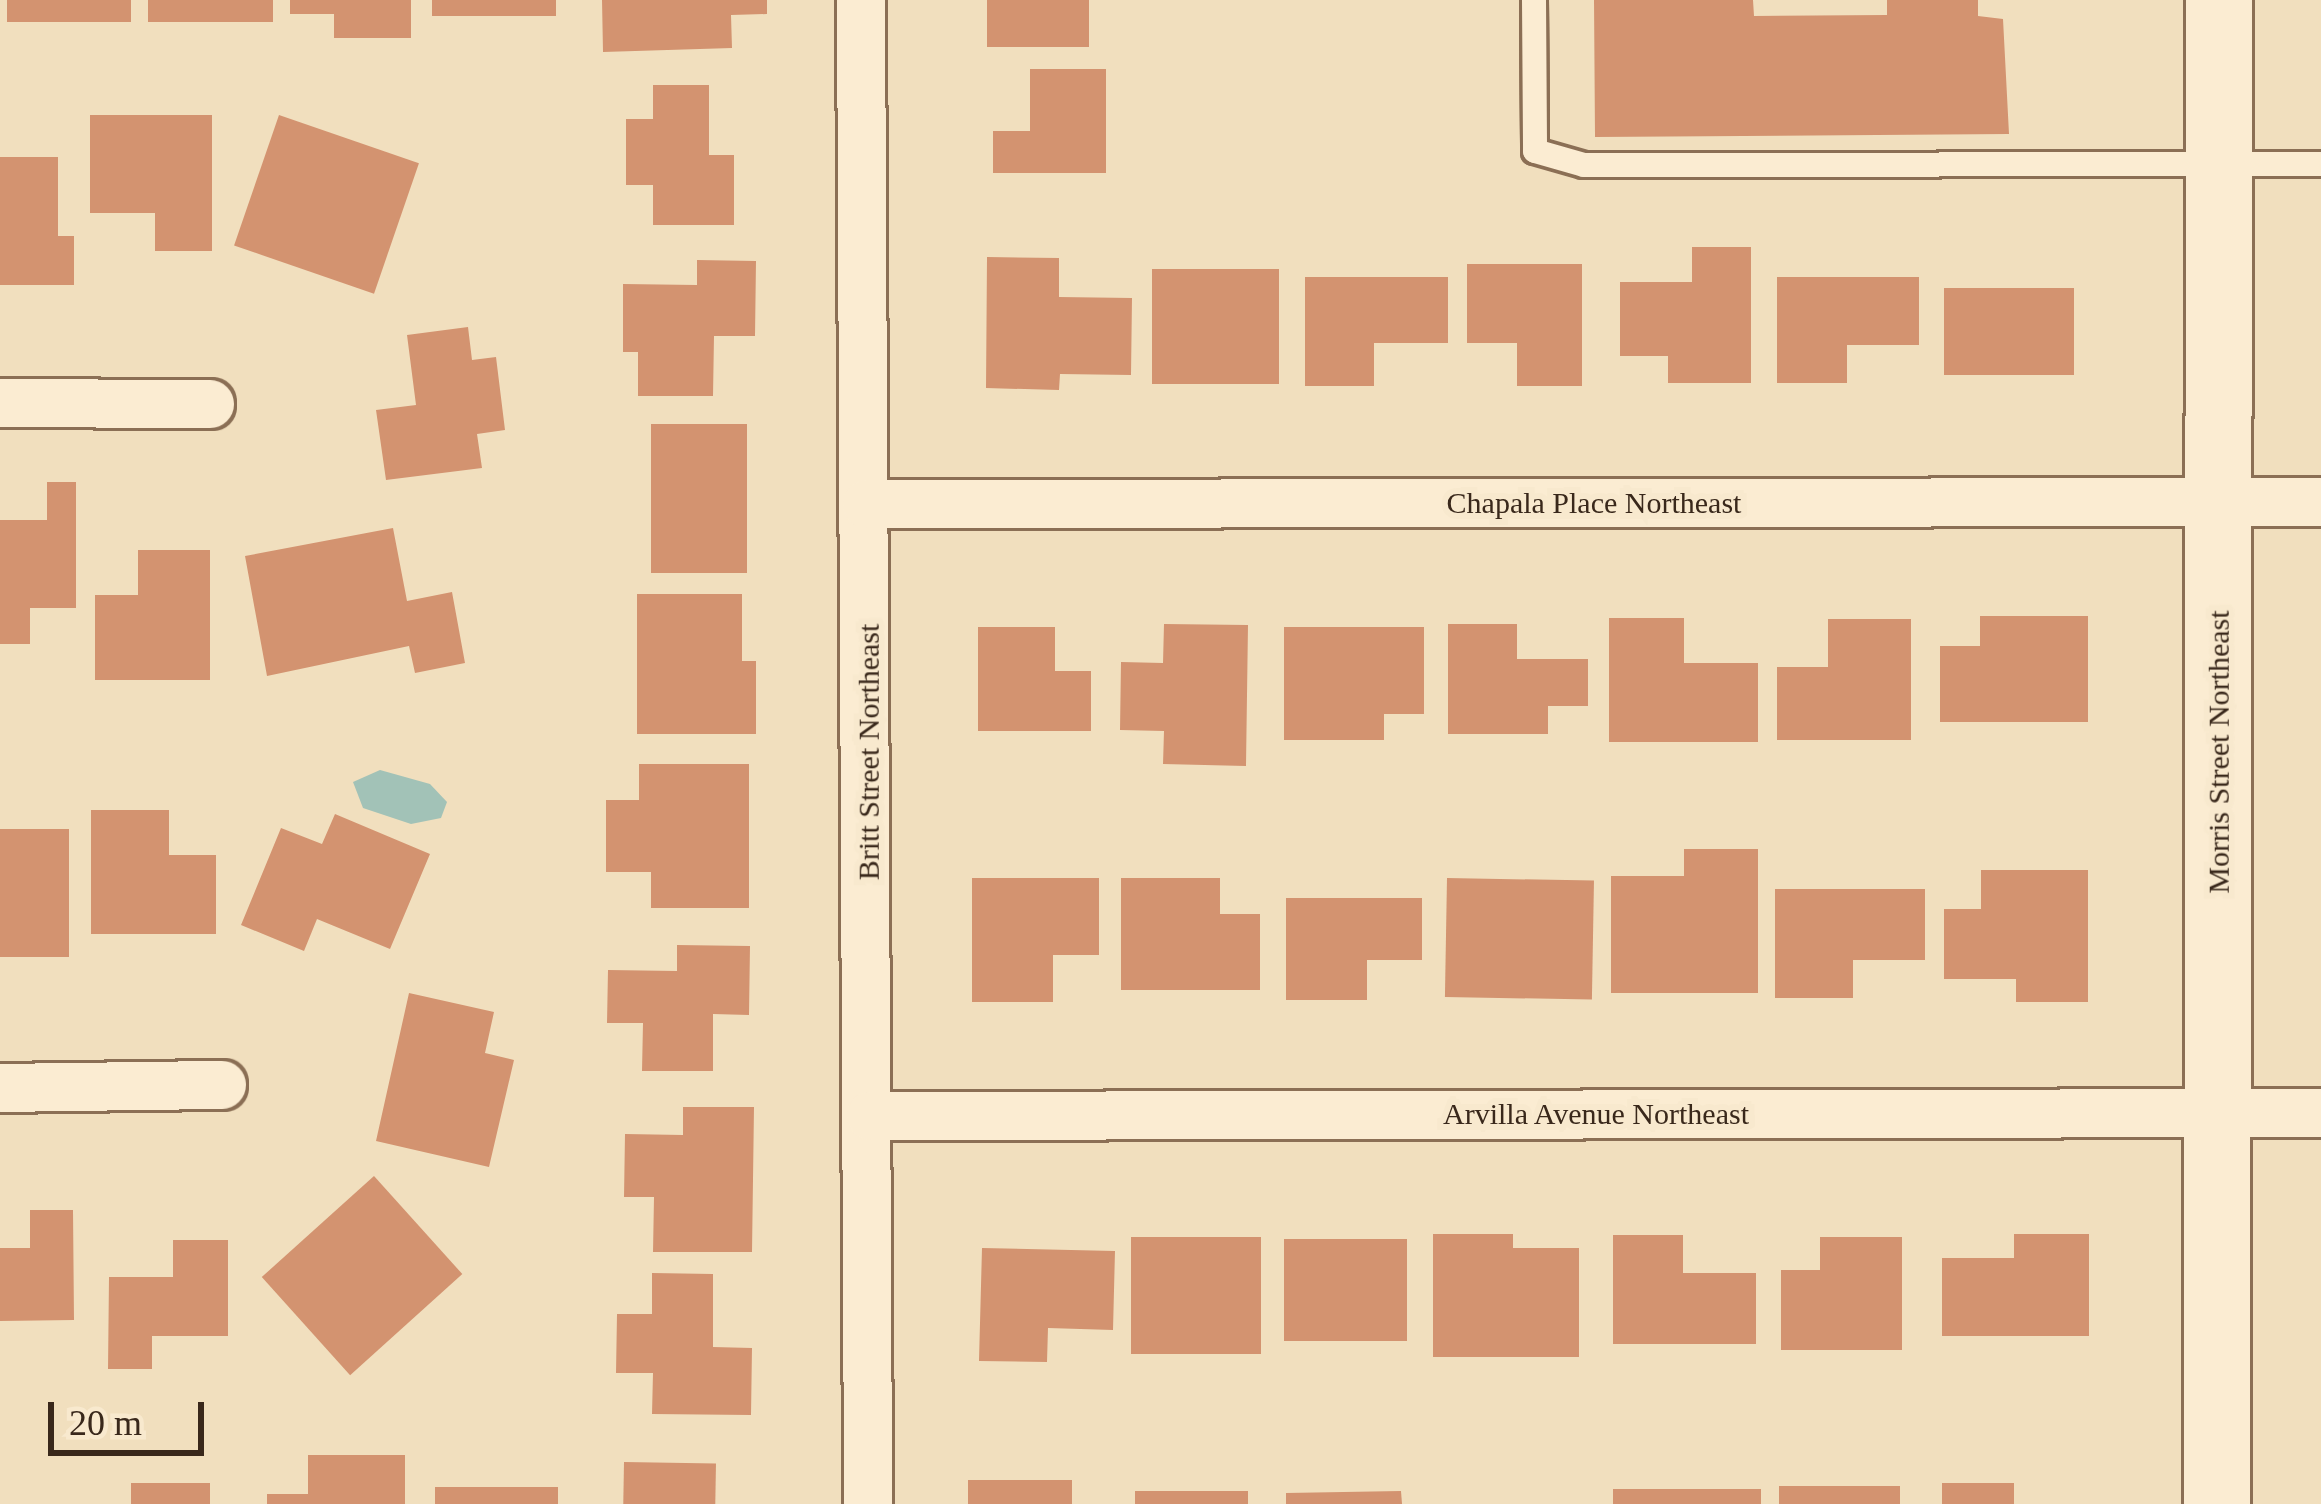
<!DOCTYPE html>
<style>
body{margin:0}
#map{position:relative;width:2321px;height:1504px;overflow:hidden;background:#f1dfbe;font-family:Georgia,serif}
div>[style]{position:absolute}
.water>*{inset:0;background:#a2c2b7}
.building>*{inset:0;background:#d39370;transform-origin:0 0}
.roads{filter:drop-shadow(3px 0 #8b6f55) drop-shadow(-3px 0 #8b6f55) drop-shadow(0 3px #8b6f55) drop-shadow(0 -3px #8b6f55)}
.lane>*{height:24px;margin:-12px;padding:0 12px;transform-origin:12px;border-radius:12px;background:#fbecd2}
.street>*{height:48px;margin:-24px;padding:0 24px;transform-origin:24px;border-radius:24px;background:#fbecd2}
.secondary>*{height:66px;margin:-33px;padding:0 33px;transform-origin:33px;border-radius:33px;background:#fbecd2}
span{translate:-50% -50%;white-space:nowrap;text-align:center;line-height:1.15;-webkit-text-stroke:12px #f8e9ce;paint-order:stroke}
.street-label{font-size:30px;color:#39281b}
.scale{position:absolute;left:48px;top:1402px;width:156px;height:54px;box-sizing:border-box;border:6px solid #39281b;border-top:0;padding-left:15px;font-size:36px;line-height:42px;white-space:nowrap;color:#39281b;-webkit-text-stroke:9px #f8e9ce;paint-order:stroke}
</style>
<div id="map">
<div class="water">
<div style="clip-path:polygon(380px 770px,430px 784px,447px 802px,441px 818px,411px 824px,363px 808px,353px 782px)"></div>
</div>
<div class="building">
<div style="left:7px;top:0;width:124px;height:22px"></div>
<div style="left:148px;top:0;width:125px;height:22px"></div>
<div style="clip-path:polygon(290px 0,411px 0,411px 38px,334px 38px,334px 14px,290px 14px)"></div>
<div style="left:432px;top:0;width:124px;height:16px"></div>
<div style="clip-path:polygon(602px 0,767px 0,767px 14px,731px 15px,732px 48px,603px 52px)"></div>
<div style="left:987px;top:0;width:102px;height:47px"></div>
<div style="clip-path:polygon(1594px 0,1753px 0,1754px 16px,1887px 15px,1887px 0,1978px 0,1978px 16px,2003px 19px,2009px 134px,1595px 137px)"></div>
<div style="clip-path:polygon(1030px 69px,1106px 69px,1106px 173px,993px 173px,993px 131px,1030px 131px)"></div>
<div style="clip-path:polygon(653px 85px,709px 85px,709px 155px,734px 155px,734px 225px,653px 225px,653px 185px,626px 185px,626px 119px,653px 119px)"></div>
<div style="clip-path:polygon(90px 115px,212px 115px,212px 251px,155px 251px,155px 213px,90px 213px)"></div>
<div style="left:279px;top:115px;width:148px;height:138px;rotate:19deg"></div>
<div style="clip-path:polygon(0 157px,58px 157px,58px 236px,74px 236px,74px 285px,0 285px)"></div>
<div style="clip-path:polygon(1692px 247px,1751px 247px,1751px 383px,1668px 383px,1668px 356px,1620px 356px,1620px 282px,1692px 282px)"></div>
<div style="clip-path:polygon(987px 257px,1059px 258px,1059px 297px,1132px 298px,1131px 375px,1060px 374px,1059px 390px,986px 388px)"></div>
<div style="clip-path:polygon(697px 260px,756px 261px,755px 336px,714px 336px,713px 396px,638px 396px,638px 352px,623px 352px,623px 284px,697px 285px)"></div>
<div style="clip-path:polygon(1467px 264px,1582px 264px,1582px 386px,1517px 386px,1517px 343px,1467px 343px)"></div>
<div style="left:1152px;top:269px;width:127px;height:115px"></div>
<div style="clip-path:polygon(1305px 277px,1448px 277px,1448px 343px,1374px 343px,1374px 386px,1305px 386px)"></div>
<div style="clip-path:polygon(1777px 277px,1919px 277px,1919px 345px,1847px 345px,1847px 383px,1777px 383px)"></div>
<div style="left:1944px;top:288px;width:130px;height:87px"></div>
<div style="clip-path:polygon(468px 327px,472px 360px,496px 357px,505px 430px,477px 434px,482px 468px,386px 480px,376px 410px,416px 405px,407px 335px)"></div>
<div style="left:651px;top:424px;width:96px;height:149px"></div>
<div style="clip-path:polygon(47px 482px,76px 482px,76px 608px,30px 608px,30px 644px,0 644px,0 520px,47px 520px)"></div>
<div style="clip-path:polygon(393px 528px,407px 601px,452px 592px,465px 663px,415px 673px,409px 646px,267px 676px,245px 556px)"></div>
<div style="clip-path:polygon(138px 550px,210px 550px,210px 680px,95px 680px,95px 595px,138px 595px)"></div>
<div style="clip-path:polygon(637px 594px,742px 594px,742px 661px,756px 661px,756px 734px,637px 734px)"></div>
<div style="clip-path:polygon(1980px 616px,2088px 616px,2088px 722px,1940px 722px,1940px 646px,1980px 646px)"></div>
<div style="clip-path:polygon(1609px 618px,1684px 618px,1684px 663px,1758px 663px,1758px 742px,1609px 742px)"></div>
<div style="clip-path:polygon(1828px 619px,1911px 619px,1911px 740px,1777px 740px,1777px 667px,1828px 667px)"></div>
<div style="clip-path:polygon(1164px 624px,1248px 625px,1246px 766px,1163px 764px,1164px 731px,1120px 730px,1121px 662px,1163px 663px)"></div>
<div style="clip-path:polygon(1448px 624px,1517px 624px,1517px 659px,1588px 659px,1588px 706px,1548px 706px,1548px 734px,1448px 734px)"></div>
<div style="clip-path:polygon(978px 627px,1055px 627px,1055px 671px,1091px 671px,1091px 731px,978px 731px)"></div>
<div style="clip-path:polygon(1284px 627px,1424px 627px,1424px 714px,1384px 714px,1384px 740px,1284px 740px)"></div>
<div style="clip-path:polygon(639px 764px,749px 764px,749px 908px,651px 908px,651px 872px,606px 872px,606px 800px,639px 800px)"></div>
<div style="clip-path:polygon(91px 810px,169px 810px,169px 855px,216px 855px,216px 934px,91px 934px)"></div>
<div style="clip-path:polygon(335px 814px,430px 854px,390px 949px,317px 919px,304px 951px,241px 925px,281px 828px,322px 844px)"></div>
<div style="left:0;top:829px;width:69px;height:128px"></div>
<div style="clip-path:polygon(1684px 849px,1758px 849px,1758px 993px,1611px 993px,1611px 876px,1684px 876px)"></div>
<div style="clip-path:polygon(1981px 870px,2088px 870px,2088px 1002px,2016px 1002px,2016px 979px,1944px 979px,1944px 909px,1981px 909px)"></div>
<div style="clip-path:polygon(972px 878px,1099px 878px,1099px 955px,1053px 955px,1053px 1002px,972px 1002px)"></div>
<div style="clip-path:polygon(1121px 878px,1220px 878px,1220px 914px,1260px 914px,1260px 990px,1121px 990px)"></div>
<div style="left:1447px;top:878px;width:147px;height:119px;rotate:1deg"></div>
<div style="clip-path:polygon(1775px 889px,1925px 889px,1925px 960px,1853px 960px,1853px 998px,1775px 998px)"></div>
<div style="clip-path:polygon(1286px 898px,1422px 898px,1422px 960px,1367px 960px,1367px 1000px,1286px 1000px)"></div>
<div style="clip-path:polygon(677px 945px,750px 946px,749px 1015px,713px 1014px,713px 1071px,642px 1071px,643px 1023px,607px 1023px,608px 970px,677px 971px)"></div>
<div style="clip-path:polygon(409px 993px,494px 1012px,485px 1053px,514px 1060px,489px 1167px,376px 1141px)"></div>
<div style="clip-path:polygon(683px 1107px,754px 1107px,752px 1252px,653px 1252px,654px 1197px,624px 1197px,625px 1134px,683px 1135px)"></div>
<div style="left:374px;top:1176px;width:132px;height:151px;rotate:48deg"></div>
<div style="clip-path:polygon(30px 1210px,73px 1210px,74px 1320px,0 1321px,0 1248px,30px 1248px)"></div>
<div style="clip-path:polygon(1433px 1234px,1513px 1234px,1513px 1248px,1579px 1248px,1579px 1357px,1433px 1357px)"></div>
<div style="clip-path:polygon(2014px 1234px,2089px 1234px,2089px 1336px,1942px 1336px,1942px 1258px,2014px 1258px)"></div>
<div style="clip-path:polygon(1613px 1235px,1683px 1235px,1683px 1273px,1756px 1273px,1756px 1344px,1613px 1344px)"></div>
<div style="left:1131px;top:1237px;width:130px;height:117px"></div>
<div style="clip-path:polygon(1820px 1237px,1902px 1237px,1902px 1350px,1781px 1350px,1781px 1270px,1820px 1270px)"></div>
<div style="left:1284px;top:1239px;width:123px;height:102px"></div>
<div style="clip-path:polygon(173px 1240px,228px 1240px,228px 1336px,152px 1336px,152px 1369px,108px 1369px,109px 1277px,173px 1277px)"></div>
<div style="clip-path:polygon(982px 1248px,1115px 1251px,1113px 1330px,1048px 1328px,1047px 1362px,979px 1361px)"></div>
<div style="clip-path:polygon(652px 1273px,713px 1274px,713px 1347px,752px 1348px,751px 1415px,652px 1414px,653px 1373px,616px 1373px,617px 1314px,652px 1314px)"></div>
<div style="clip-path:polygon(308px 1455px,405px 1455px,405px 1504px,267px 1504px,267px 1494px,308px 1494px)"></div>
<div style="left:624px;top:1462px;width:92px;height:42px;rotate:1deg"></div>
<div style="left:968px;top:1480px;width:104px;height:24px"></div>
<div style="left:131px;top:1483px;width:79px;height:21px"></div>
<div style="left:1942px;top:1483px;width:72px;height:21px"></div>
<div style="left:1779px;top:1486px;width:121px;height:18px"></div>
<div style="left:435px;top:1487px;width:123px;height:17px"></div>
<div style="left:1613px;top:1489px;width:148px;height:15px"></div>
<div style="left:1135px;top:1491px;width:113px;height:13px"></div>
<div style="clip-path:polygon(1401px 1491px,1402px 1504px,1286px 1504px,1286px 1493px)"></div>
</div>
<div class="roads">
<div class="lane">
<div style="left:1534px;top:0;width:151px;rotate:89.6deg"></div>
<div style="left:1535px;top:151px;width:51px;rotate:15.9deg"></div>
<div style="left:1584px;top:165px;width:737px;rotate:-0.08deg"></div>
</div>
<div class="street">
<div style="left:861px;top:0;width:1504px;rotate:89.73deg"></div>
<div style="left:0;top:403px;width:210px;rotate:0.3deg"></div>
<div style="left:867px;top:504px;width:1454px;rotate:-0.08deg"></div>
<div style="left:0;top:1088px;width:222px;rotate:-0.8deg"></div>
<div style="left:871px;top:1116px;width:1450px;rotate:-0.12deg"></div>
</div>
<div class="secondary">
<div style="left:2217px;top:1504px;width:1504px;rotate:-89.92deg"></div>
</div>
</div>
<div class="street-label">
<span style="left:1594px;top:503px">Chapala Place Northeast</span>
<span style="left:869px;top:752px;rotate:-90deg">Britt Street Northeast</span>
<span style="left:2219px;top:752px;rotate:-90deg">Morris Street Northeast</span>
<span style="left:1596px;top:1114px">Arvilla Avenue Northeast</span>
</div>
<div class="scale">20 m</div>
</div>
